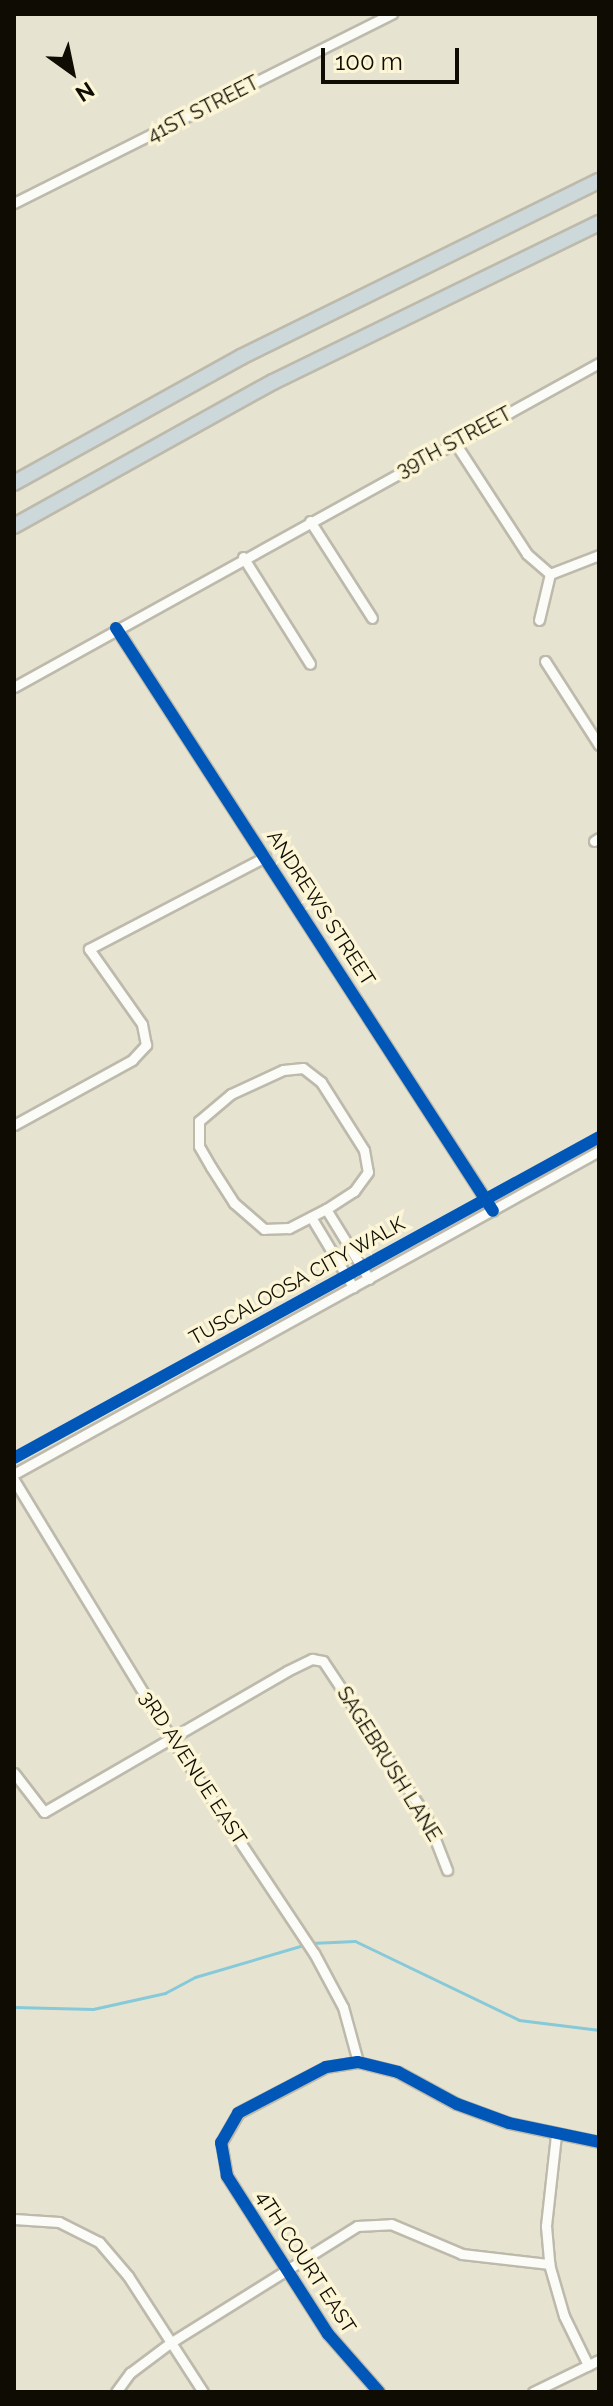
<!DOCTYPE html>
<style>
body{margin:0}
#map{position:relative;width:613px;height:2406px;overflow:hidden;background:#e7e3d1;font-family:Raleway,sans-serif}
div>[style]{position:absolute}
.stream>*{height:3px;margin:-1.5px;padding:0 1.5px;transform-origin:1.5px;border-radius:1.5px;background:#86c9d8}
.roads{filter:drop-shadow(2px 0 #bdbaac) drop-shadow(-2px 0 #bdbaac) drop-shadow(0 2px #bdbaac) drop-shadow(0 -2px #bdbaac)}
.minor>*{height:9px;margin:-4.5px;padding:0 4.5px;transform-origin:4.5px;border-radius:4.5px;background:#fbfbf8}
.highway>*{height:14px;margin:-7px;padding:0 7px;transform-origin:7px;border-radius:7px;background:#ccd8d9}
.cycleway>*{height:12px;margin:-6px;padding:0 6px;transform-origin:6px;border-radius:6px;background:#0057b8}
span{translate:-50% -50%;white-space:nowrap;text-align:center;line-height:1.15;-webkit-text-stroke:7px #fcf6d6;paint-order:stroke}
.street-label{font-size:20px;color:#0f0d03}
.frame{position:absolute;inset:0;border:16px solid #0f0d03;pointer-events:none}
.north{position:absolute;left:32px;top:32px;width:80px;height:80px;-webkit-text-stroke:6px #fcf6d6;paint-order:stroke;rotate:147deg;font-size:22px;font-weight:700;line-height:32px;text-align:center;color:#0f0d03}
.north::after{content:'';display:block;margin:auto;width:28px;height:36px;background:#0f0d03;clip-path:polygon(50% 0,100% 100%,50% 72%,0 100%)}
.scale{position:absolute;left:321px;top:48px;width:138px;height:36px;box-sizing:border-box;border:4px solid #0f0d03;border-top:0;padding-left:10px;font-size:24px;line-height:28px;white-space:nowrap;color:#0f0d03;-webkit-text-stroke:6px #fcf6d6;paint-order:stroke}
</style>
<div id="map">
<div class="stream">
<div style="left:311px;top:1943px;width:44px;rotate:-2.6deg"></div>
<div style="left:355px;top:1941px;width:182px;rotate:25.7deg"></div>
<div style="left:519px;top:2020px;width:81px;rotate:7.1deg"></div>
<div style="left:14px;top:2007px;width:79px;rotate:1.5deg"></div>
<div style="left:93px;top:2009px;width:74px;rotate:-12.5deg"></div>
<div style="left:165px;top:1993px;width:34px;rotate:-28deg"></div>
<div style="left:195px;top:1977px;width:114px;rotate:-16.4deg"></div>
</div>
<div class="roads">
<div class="minor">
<div style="left:14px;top:203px;width:423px;rotate:-26.6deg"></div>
<div style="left:455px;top:443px;width:132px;rotate:57deg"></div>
<div style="left:527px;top:554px;width:30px;rotate:41deg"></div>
<div style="left:310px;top:521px;width:115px;rotate:57.4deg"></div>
<div style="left:243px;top:557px;width:126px;rotate:57.9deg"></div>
<div style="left:550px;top:574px;width:53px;rotate:-21.2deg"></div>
<div style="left:539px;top:620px;width:47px;rotate:-76.6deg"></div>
<div style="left:116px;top:628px;width:694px;rotate:57.11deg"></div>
<div style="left:545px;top:661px;width:100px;rotate:57.3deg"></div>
<div style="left:14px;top:687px;width:669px;rotate:-28.98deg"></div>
<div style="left:594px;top:841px;width:6px;rotate:-31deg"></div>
<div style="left:303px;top:1068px;width:23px;rotate:38deg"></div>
<div style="left:321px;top:1082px;width:80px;rotate:57.7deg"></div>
<div style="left:364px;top:1150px;width:22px;rotate:80deg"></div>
<div style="left:368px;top:1172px;width:24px;rotate:126deg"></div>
<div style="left:354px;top:1191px;width:33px;rotate:147deg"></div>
<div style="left:326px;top:1209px;width:42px;rotate:152.8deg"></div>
<div style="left:289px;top:1228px;width:25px;rotate:178deg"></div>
<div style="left:264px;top:1229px;width:40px;rotate:-139deg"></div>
<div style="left:234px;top:1203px;width:43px;rotate:-122.6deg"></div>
<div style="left:211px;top:1167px;width:24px;rotate:-120deg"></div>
<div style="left:199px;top:1146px;width:25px;rotate:-90deg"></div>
<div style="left:199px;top:1121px;width:42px;rotate:-40.2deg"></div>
<div style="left:231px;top:1094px;width:57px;rotate:-24.8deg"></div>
<div style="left:283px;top:1070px;width:20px;rotate:-6deg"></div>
<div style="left:14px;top:1125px;width:135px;rotate:-28.8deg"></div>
<div style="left:132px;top:1060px;width:21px;rotate:-47deg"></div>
<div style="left:146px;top:1045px;width:21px;rotate:-101deg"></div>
<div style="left:142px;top:1024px;width:92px;rotate:-125.2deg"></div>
<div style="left:89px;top:949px;width:199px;rotate:-27.6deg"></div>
<div style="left:326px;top:1209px;width:82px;rotate:58.4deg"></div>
<div style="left:311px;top:1217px;width:82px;rotate:59deg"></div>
<div style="left:14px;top:1474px;width:668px;rotate:-28.9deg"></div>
<div style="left:14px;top:1480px;width:302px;rotate:58.7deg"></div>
<div style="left:171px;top:1738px;width:258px;rotate:56.4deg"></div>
<div style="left:314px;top:1953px;width:61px;rotate:61.8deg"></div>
<div style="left:343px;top:2007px;width:57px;rotate:74.7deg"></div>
<div style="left:14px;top:1773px;width:49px;rotate:52.4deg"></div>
<div style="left:44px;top:1812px;width:281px;rotate:-30.1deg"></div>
<div style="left:287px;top:1671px;width:28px;rotate:-26deg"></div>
<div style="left:312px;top:1659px;width:11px;rotate:10deg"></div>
<div style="left:323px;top:1661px;width:186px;rotate:56.4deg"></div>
<div style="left:426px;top:1816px;width:58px;rotate:68.7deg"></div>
<div style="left:556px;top:2135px;width:92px;rotate:96.3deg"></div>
<div style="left:546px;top:2226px;width:38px;rotate:85deg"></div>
<div style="left:549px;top:2264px;width:54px;rotate:73.9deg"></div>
<div style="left:564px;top:2316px;width:55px;rotate:63.9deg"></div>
<div style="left:14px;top:2219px;width:45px;rotate:3.8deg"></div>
<div style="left:59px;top:2222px;width:45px;rotate:26.6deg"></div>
<div style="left:99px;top:2242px;width:45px;rotate:49.5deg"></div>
<div style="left:128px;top:2276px;width:138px;rotate:57.1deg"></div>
<div style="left:116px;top:2392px;width:24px;rotate:-54deg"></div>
<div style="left:130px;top:2373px;width:50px;rotate:-36.9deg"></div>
<div style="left:170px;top:2343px;width:221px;rotate:-32deg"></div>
<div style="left:357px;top:2226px;width:34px;rotate:-3deg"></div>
<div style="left:391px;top:2224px;width:77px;rotate:22.9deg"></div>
<div style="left:462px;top:2254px;width:88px;rotate:6.6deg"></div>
<div style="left:379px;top:2392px;width:77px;rotate:-131.3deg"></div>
<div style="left:328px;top:2334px;width:188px;rotate:-122.6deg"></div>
<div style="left:227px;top:2176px;width:34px;rotate:-100deg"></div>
<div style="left:221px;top:2143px;width:34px;rotate:-60deg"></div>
<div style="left:238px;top:2113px;width:99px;rotate:-27.6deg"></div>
<div style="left:326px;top:2067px;width:32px;rotate:-9deg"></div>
<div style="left:358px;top:2062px;width:41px;rotate:14deg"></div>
<div style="left:398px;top:2072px;width:67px;rotate:28.5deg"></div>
<div style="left:457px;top:2104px;width:55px;rotate:20.1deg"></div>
<div style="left:509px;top:2123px;width:92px;rotate:11.9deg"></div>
<div style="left:533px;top:2392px;width:73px;rotate:-25.9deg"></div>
</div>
<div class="highway">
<div style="left:14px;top:483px;width:260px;rotate:-29deg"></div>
<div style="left:241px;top:357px;width:399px;rotate:-26.2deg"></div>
<div style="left:14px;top:526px;width:296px;rotate:-29.1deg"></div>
<div style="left:273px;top:382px;width:363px;rotate:-26deg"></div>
</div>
</div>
<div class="cycleway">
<div style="left:116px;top:628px;width:694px;rotate:57.11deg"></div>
<div style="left:14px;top:1458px;width:667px;rotate:-28.75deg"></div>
<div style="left:379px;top:2392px;width:77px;rotate:-131.3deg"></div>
<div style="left:328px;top:2334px;width:188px;rotate:-122.6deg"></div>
<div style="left:227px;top:2176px;width:34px;rotate:-100deg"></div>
<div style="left:221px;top:2143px;width:34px;rotate:-60deg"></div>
<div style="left:238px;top:2113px;width:99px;rotate:-27.6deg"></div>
<div style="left:326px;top:2067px;width:32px;rotate:-9deg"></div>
<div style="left:358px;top:2062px;width:41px;rotate:14deg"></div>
<div style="left:398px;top:2072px;width:67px;rotate:28.5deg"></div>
<div style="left:457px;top:2104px;width:55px;rotate:20.1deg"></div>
<div style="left:509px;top:2123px;width:92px;rotate:11.9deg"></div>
</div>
<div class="street-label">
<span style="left:203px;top:109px;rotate:-27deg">41ST STREET</span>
<span style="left:454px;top:442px;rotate:-28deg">39TH STREET</span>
<span style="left:321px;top:908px;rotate:57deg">ANDREWS STREET</span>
<span style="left:297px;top:1281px;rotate:-29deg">TUSCALOOSA CITY WALK</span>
<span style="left:389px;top:1764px;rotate:58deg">SAGEBRUSH LANE</span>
<span style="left:193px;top:1768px;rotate:57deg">3RD AVENUE EAST</span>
<span style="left:306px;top:2262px;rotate:57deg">4TH COURT EAST</span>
</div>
<div class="frame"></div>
<div class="north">N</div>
<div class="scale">100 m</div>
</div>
